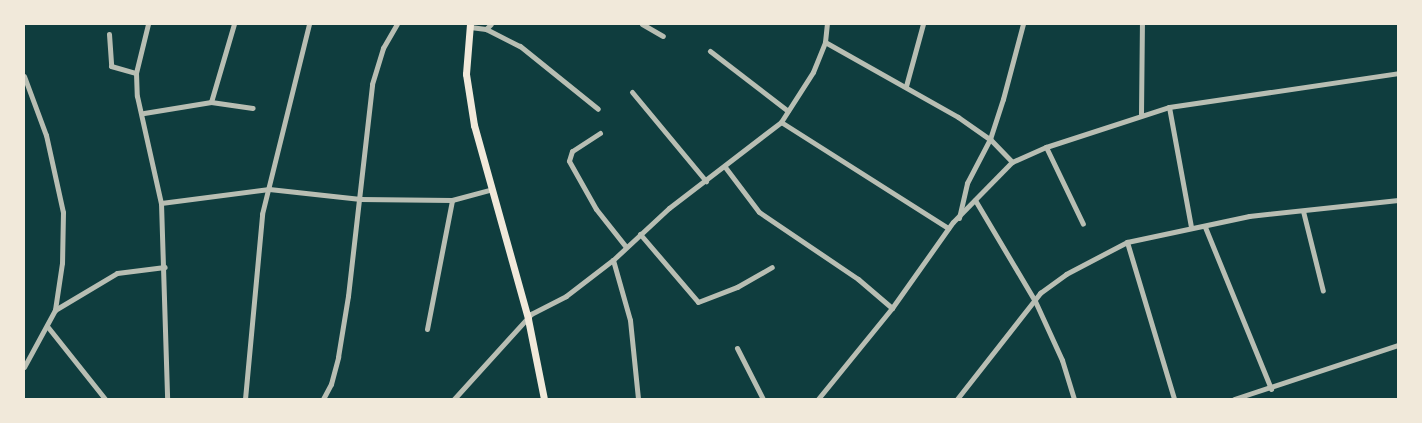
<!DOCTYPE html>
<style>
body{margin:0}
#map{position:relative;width:1422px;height:423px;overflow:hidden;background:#0f3d3e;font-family:Mulish,sans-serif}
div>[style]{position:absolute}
.minor>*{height:5px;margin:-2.5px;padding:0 2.5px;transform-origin:2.5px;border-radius:2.5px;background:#b8beb3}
.secondary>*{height:7px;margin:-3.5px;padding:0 3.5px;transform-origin:3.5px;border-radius:3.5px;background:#f1e9da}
span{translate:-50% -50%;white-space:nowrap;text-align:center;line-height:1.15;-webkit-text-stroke:4px #f1e9da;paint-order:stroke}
.frame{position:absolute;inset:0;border:25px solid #f1e9da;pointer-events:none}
</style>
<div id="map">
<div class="minor">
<div style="left:148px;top:24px;width:50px;rotate:103.8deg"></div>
<div style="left:136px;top:73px;width:23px;rotate:88deg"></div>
<div style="left:137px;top:96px;width:110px;rotate:77.4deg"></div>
<div style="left:161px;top:203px;width:196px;rotate:88.2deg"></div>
<div style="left:642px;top:24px;width:24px;rotate:30deg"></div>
<div style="left:470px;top:27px;width:16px;rotate:7deg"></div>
<div style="left:486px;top:29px;width:38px;rotate:27deg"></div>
<div style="left:520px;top:46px;width:100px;rotate:38.9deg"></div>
<div style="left:486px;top:29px;width:7px;rotate:-45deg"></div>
<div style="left:109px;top:34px;width:32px;rotate:86deg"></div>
<div style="left:111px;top:66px;width:26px;rotate:16deg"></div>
<div style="left:825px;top:42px;width:153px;rotate:29.4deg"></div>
<div style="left:958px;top:117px;width:39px;rotate:35deg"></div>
<div style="left:990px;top:139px;width:32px;rotate:46deg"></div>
<div style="left:710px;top:51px;width:98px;rotate:37.6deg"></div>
<div style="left:24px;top:76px;width:63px;rotate:69.6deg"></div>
<div style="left:46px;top:135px;width:79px;rotate:77.6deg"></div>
<div style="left:63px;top:212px;width:51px;rotate:91.1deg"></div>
<div style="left:62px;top:263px;width:48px;rotate:98.5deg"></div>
<div style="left:55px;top:310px;width:65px;rotate:118.5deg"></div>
<div style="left:906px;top:86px;width:64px;rotate:-74.7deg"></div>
<div style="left:632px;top:92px;width:116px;rotate:50.3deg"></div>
<div style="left:211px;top:102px;width:81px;rotate:-73.6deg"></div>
<div style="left:1169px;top:107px;width:122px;rotate:79.6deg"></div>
<div style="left:144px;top:113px;width:68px;rotate:-9.3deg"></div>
<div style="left:211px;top:102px;width:42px;rotate:8.1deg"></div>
<div style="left:1141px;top:114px;width:90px;rotate:-89.4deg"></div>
<div style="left:781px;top:122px;width:198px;rotate:32.4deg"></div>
<div style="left:600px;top:133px;width:33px;rotate:147deg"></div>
<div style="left:572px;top:151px;width:10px;rotate:107deg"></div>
<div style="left:569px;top:161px;width:55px;rotate:60.6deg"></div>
<div style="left:596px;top:209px;width:48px;rotate:51.7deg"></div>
<div style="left:1046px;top:147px;width:85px;rotate:64.3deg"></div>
<div style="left:725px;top:167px;width:56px;rotate:52.9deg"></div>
<div style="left:759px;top:212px;width:120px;rotate:34.1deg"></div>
<div style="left:858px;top:279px;width:45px;rotate:40.5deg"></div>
<div style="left:975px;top:200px;width:117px;rotate:59.3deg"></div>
<div style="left:1035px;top:301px;width:65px;rotate:65.4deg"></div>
<div style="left:1062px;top:360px;width:41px;rotate:72.9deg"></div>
<div style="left:161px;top:203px;width:109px;rotate:-7.4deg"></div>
<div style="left:269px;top:189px;width:92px;rotate:6.3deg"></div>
<div style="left:360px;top:199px;width:92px;rotate:0.6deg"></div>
<div style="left:452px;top:200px;width:39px;rotate:-15deg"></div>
<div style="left:1303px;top:211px;width:82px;rotate:76deg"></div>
<div style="left:959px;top:218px;width:36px;rotate:-77deg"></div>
<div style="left:967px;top:183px;width:50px;rotate:-62.4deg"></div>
<div style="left:990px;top:139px;width:42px;rotate:-72deg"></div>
<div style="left:1003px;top:99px;width:78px;rotate:-75.1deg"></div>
<div style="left:1205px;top:227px;width:175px;rotate:67.8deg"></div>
<div style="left:640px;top:234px;width:89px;rotate:49.5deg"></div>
<div style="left:698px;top:302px;width:42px;rotate:-21deg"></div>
<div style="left:737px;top:287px;width:40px;rotate:-29.7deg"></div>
<div style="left:1127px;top:242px;width:164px;rotate:73.3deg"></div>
<div style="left:613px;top:260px;width:62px;rotate:74.2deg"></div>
<div style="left:630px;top:320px;width:79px;rotate:84.2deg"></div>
<div style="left:55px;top:310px;width:72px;rotate:-30.8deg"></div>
<div style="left:117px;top:273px;width:48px;rotate:-7.1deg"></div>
<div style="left:47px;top:326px;width:93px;rotate:51.5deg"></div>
<div style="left:427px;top:329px;width:131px;rotate:-79deg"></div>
<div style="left:737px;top:348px;width:57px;rotate:63deg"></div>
<div style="left:245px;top:399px;width:186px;rotate:-84.7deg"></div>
<div style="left:262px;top:214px;width:196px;rotate:-76.1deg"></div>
<div style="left:323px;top:399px;width:17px;rotate:-62deg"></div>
<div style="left:331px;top:384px;width:28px;rotate:-75deg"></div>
<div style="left:338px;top:357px;width:62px;rotate:-80.7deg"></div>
<div style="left:348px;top:296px;width:213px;rotate:-83.5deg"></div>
<div style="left:372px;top:84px;width:38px;rotate:-73deg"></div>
<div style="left:383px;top:48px;width:28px;rotate:-60deg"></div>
<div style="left:454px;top:399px;width:115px;rotate:-47.8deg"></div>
<div style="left:531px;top:314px;width:39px;rotate:-27deg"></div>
<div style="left:566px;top:296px;width:59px;rotate:-37.5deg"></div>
<div style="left:613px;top:260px;width:76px;rotate:-42.9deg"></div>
<div style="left:669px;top:208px;width:141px;rotate:-37.5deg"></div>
<div style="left:781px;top:122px;width:59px;rotate:-57.4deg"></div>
<div style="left:813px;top:72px;width:32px;rotate:-68deg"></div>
<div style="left:825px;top:42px;width:18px;rotate:-84deg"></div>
<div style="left:818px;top:399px;width:117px;rotate:-50.9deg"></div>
<div style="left:892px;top:308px;width:105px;rotate:-54.7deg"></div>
<div style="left:953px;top:222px;width:84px;rotate:-45.5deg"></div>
<div style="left:1012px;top:162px;width:37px;rotate:-24deg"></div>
<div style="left:1046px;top:147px;width:129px;rotate:-18deg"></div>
<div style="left:1169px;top:107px;width:232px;rotate:-8.4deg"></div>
<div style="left:957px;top:399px;width:135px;rotate:-51.9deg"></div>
<div style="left:1040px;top:293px;width:32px;rotate:-36deg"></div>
<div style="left:1066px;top:274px;width:69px;rotate:-27.7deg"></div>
<div style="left:1127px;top:242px;width:125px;rotate:-12deg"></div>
<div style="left:1249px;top:216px;width:150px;rotate:-6.1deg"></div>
<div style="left:1234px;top:399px;width:173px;rotate:-18.2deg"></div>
</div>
<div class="secondary">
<div style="left:470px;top:24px;width:50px;rotate:94.6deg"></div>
<div style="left:466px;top:74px;width:52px;rotate:81.1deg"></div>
<div style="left:474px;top:125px;width:201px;rotate:74.4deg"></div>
<div style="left:528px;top:319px;width:82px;rotate:78.7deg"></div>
</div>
<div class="frame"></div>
</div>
